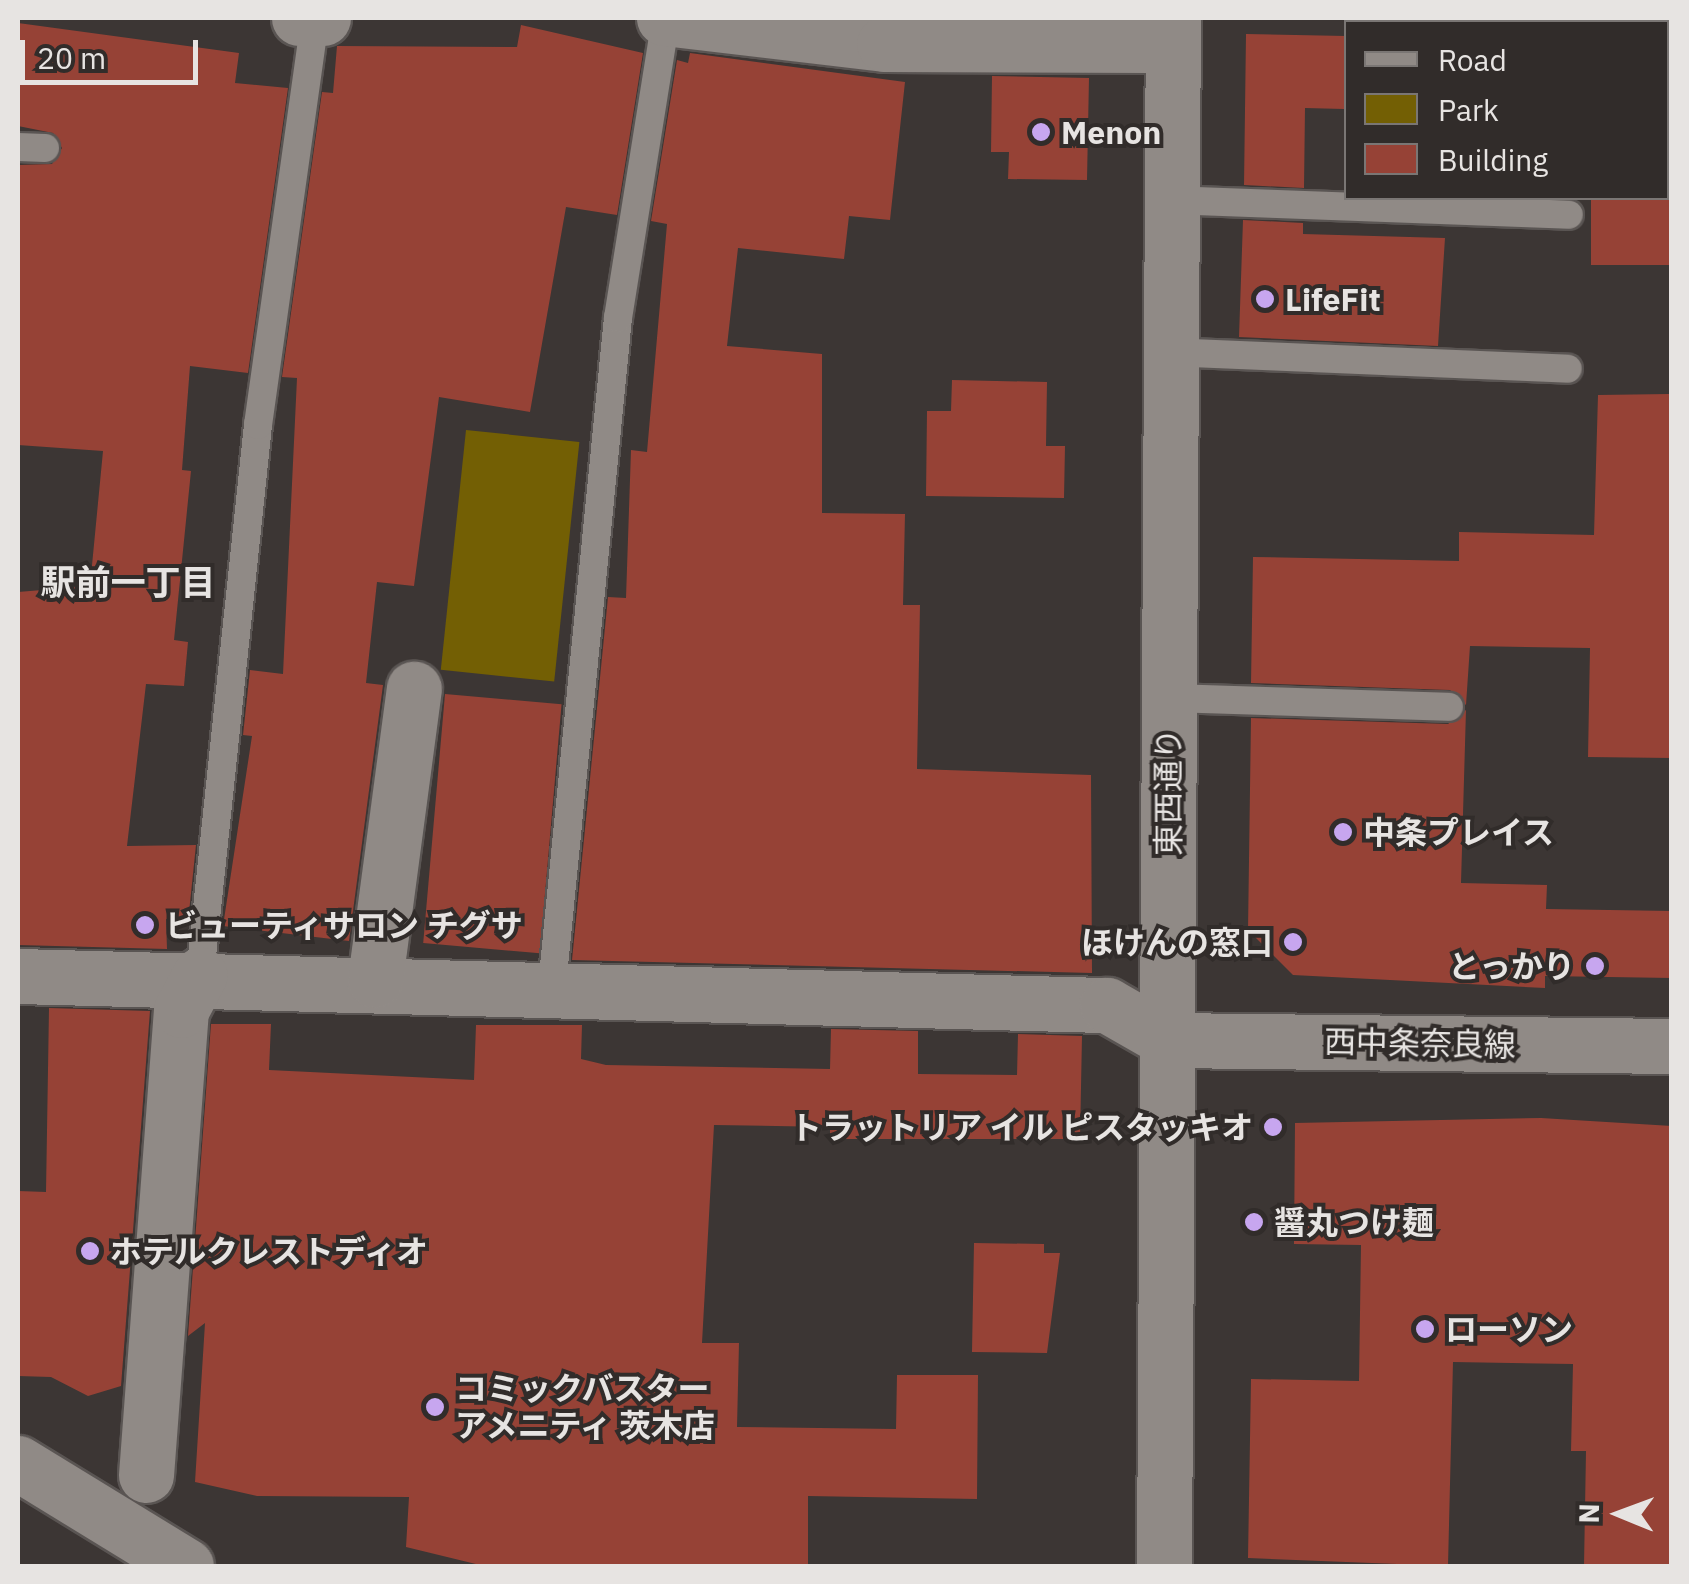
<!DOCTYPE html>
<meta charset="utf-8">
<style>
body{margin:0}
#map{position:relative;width:1689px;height:1584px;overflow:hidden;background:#3c3634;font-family:"IBM Plex Sans","Noto Sans JP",sans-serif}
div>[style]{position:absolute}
.green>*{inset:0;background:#735f04;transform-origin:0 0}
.building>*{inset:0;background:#964236;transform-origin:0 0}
.roads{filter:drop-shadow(2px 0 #5a5553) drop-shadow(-2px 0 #5a5553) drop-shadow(0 2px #5a5553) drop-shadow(0 -2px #5a5553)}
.lane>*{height:28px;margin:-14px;padding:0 14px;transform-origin:14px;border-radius:14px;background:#908a86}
.street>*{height:55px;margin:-27.5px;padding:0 27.5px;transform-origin:27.5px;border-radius:27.5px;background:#908a86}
.secondary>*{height:55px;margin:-27.5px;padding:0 27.5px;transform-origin:27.5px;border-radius:27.5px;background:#908a86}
.dots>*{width:28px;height:28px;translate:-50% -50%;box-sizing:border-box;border:5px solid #312c2a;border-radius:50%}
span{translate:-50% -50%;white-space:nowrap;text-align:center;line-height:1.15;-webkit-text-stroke:8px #312c2a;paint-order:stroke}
.poi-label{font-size:32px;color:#e7e4e2;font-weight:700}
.left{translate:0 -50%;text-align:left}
.right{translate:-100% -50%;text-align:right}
.street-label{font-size:32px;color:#e7e4e2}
.neighbourhood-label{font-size:35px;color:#e7e4e2;font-weight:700}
.frame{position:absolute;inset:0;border:20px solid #e7e4e2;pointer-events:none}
.legend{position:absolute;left:1344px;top:20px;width:325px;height:180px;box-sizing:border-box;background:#312c2a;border:2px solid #7a7674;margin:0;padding:12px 18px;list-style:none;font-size:30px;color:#e7e4e2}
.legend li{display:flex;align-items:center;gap:20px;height:50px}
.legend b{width:50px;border:2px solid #7a7674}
.north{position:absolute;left:1569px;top:1464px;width:100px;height:100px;-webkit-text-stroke:8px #312c2a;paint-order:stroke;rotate:271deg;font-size:28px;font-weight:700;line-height:40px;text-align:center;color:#e7e4e2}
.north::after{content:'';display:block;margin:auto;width:35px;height:45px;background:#e7e4e2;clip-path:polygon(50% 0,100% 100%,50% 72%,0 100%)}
.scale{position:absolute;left:20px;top:40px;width:178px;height:45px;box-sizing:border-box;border:5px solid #e7e4e2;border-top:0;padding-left:12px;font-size:30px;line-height:35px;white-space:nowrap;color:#e7e4e2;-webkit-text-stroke:8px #312c2a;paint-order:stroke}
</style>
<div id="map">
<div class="green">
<div style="left:466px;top:430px;width:114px;height:241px;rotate:6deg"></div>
</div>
<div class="building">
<div style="clip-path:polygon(18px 23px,239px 53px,235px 83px,288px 88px,248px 373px,190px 366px,182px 470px,191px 471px,174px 640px,188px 642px,184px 686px,146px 684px,127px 846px,196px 845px,188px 922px,166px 919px,167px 949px,18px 945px,18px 592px,90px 586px,103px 451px,18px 445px,19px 165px,52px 164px,62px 148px,53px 133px,18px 126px)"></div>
<div style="clip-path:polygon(521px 25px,643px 53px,617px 215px,566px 207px,530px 412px,439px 397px,414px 586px,377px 582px,366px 683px,383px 685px,349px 941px,223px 926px,252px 736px,243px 735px,250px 670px,283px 674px,297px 378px,282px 377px,322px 92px,333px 93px,337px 46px,517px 47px)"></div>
<div style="clip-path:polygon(1246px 34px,1346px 36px,1344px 109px,1305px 108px,1304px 188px,1244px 185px)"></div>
<div style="clip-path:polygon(690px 53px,905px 82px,890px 220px,849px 216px,844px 259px,738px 248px,727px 346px,822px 354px,822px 513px,905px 514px,903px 605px,920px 605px,917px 769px,1091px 775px,1092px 973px,572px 960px,608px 597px,626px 598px,631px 450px,647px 452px,667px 224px,651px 221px,677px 60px,688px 63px)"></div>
<div style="clip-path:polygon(992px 76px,1089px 78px,1087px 180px,1008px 179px,1009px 152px,991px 152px)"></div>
<div style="left:1591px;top:198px;width:78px;height:67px"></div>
<div style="clip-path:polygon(1243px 220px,1303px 223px,1303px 234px,1445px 238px,1438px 346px,1239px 337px)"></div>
<div style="clip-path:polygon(952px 380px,1047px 382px,1046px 446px,1065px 446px,1064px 498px,926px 496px,927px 411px,951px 411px)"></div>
<div style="clip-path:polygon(1669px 394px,1672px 758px,1588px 757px,1590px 648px,1470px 646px,1466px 705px,1450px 690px,1251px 683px,1253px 557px,1459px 561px,1459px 532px,1594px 535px,1598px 395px)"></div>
<div style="left:445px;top:694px;width:117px;height:250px;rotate:5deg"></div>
<div style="clip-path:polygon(1466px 710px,1461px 883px,1547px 885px,1546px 909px,1672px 911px,1672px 978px,1545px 976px,1545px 988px,1293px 975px,1248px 930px,1251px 718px,1448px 724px)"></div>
<div style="clip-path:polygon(49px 1008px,150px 1011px,121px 1386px,88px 1396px,51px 1377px,18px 1376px,18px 1191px,46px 1192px)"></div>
<div style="clip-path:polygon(211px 1024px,271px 1024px,269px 1070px,474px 1080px,476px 1025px,582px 1025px,581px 1059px,606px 1065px,830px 1069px,831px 1029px,918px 1031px,918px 1074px,1017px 1075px,1018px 1034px,1082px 1036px,1080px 1139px,830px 1139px,830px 1127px,714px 1125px,702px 1343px,739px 1343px,737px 1427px,896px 1429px,897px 1375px,978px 1375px,977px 1499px,808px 1496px,808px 1566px,484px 1566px,406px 1547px,409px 1497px,257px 1496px,195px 1482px,205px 1323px,188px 1336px)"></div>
<div style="clip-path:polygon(1541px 1118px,1672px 1126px,1672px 1566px,1584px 1566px,1586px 1451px,1571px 1451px,1573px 1364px,1453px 1362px,1448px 1566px,1248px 1558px,1251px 1379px,1359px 1381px,1361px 1245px,1294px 1244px,1295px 1123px)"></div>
<div style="clip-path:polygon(974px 1243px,1044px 1244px,1044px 1253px,1060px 1253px,1047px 1353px,972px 1352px)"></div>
</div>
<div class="roads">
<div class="lane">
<div style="left:18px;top:147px;width:27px;rotate:2deg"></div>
<div style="left:1169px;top:200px;width:400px;rotate:2.1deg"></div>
<div style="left:1169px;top:352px;width:399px;rotate:2.4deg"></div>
<div style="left:1169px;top:698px;width:280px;rotate:1.8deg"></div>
<div style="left:200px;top:975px;width:553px;rotate:-83.98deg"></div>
<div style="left:258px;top:425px;width:410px;rotate:-82deg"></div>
<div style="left:552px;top:986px;width:671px;rotate:-84.36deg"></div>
<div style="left:618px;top:318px;width:304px;rotate:-80.9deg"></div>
</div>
<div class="street">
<div style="left:299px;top:18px;width:24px"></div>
<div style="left:664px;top:18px;width:222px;rotate:6.7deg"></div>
<div style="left:884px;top:44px;width:288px;rotate:0.2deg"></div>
<div style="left:1399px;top:18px;width:47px;rotate:4.9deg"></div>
<div style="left:1666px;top:37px;width:6px"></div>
<div style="left:18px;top:976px;width:1089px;rotate:1.53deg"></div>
<div style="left:1107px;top:1005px;width:70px;rotate:29.8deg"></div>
<div style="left:375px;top:980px;width:294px;rotate:-82.4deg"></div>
<div style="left:146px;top:1475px;width:466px;rotate:-85.7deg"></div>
<div style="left:181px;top:1010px;width:40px;rotate:-62deg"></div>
</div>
<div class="secondary">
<div style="left:1168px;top:1040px;width:504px;rotate:0.68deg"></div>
<div style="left:18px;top:1463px;width:197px;rotate:31.5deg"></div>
<div style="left:1164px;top:1566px;width:1548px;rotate:-89.67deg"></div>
</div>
</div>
<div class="dots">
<div style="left:1041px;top:132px;background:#c7a6ef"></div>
<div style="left:1265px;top:299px;background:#c7a6ef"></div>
<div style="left:1343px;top:832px;background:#c7a6ef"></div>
<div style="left:145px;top:925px;background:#c7a6ef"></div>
<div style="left:1293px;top:942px;background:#c7a6ef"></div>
<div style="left:1595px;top:966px;background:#c7a6ef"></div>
<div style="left:1273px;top:1127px;background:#c7a6ef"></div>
<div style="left:1254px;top:1222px;background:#c7a6ef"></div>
<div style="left:90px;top:1251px;background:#c7a6ef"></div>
<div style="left:1425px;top:1329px;background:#c7a6ef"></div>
<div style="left:435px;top:1407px;background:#c7a6ef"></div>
</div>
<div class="poi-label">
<span class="left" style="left:1061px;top:132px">Menon</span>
<span class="left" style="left:1285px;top:299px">LifeFit</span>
<span class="left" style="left:1363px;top:832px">中条プレイス</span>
<span class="left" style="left:165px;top:925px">ビューティサロン チグサ</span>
<span class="right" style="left:1273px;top:942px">ほけんの窓口</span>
<span class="right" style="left:1575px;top:966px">とっかり</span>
<span class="right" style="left:1253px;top:1127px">トラットリア イル ピスタッキオ</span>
<span class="left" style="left:1274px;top:1222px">醤丸つけ麺</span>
<span class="left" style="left:110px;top:1251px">ホテルクレストディオ</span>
<span class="left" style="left:1445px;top:1329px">ローソン</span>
<span class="left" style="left:455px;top:1407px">コミックバスター<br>アメニティ 茨木店</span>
</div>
<div class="street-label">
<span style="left:1168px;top:792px;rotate:-90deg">東西通り</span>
<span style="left:1420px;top:1043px;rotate:1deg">西中条奈良線</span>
</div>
<div class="neighbourhood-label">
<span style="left:128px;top:582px">駅前一丁目</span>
</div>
<div class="frame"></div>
<ul class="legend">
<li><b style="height:12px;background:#908a86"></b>Road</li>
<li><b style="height:28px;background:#735f04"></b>Park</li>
<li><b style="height:28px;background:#964236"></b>Building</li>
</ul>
<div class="north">N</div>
<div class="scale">20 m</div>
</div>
